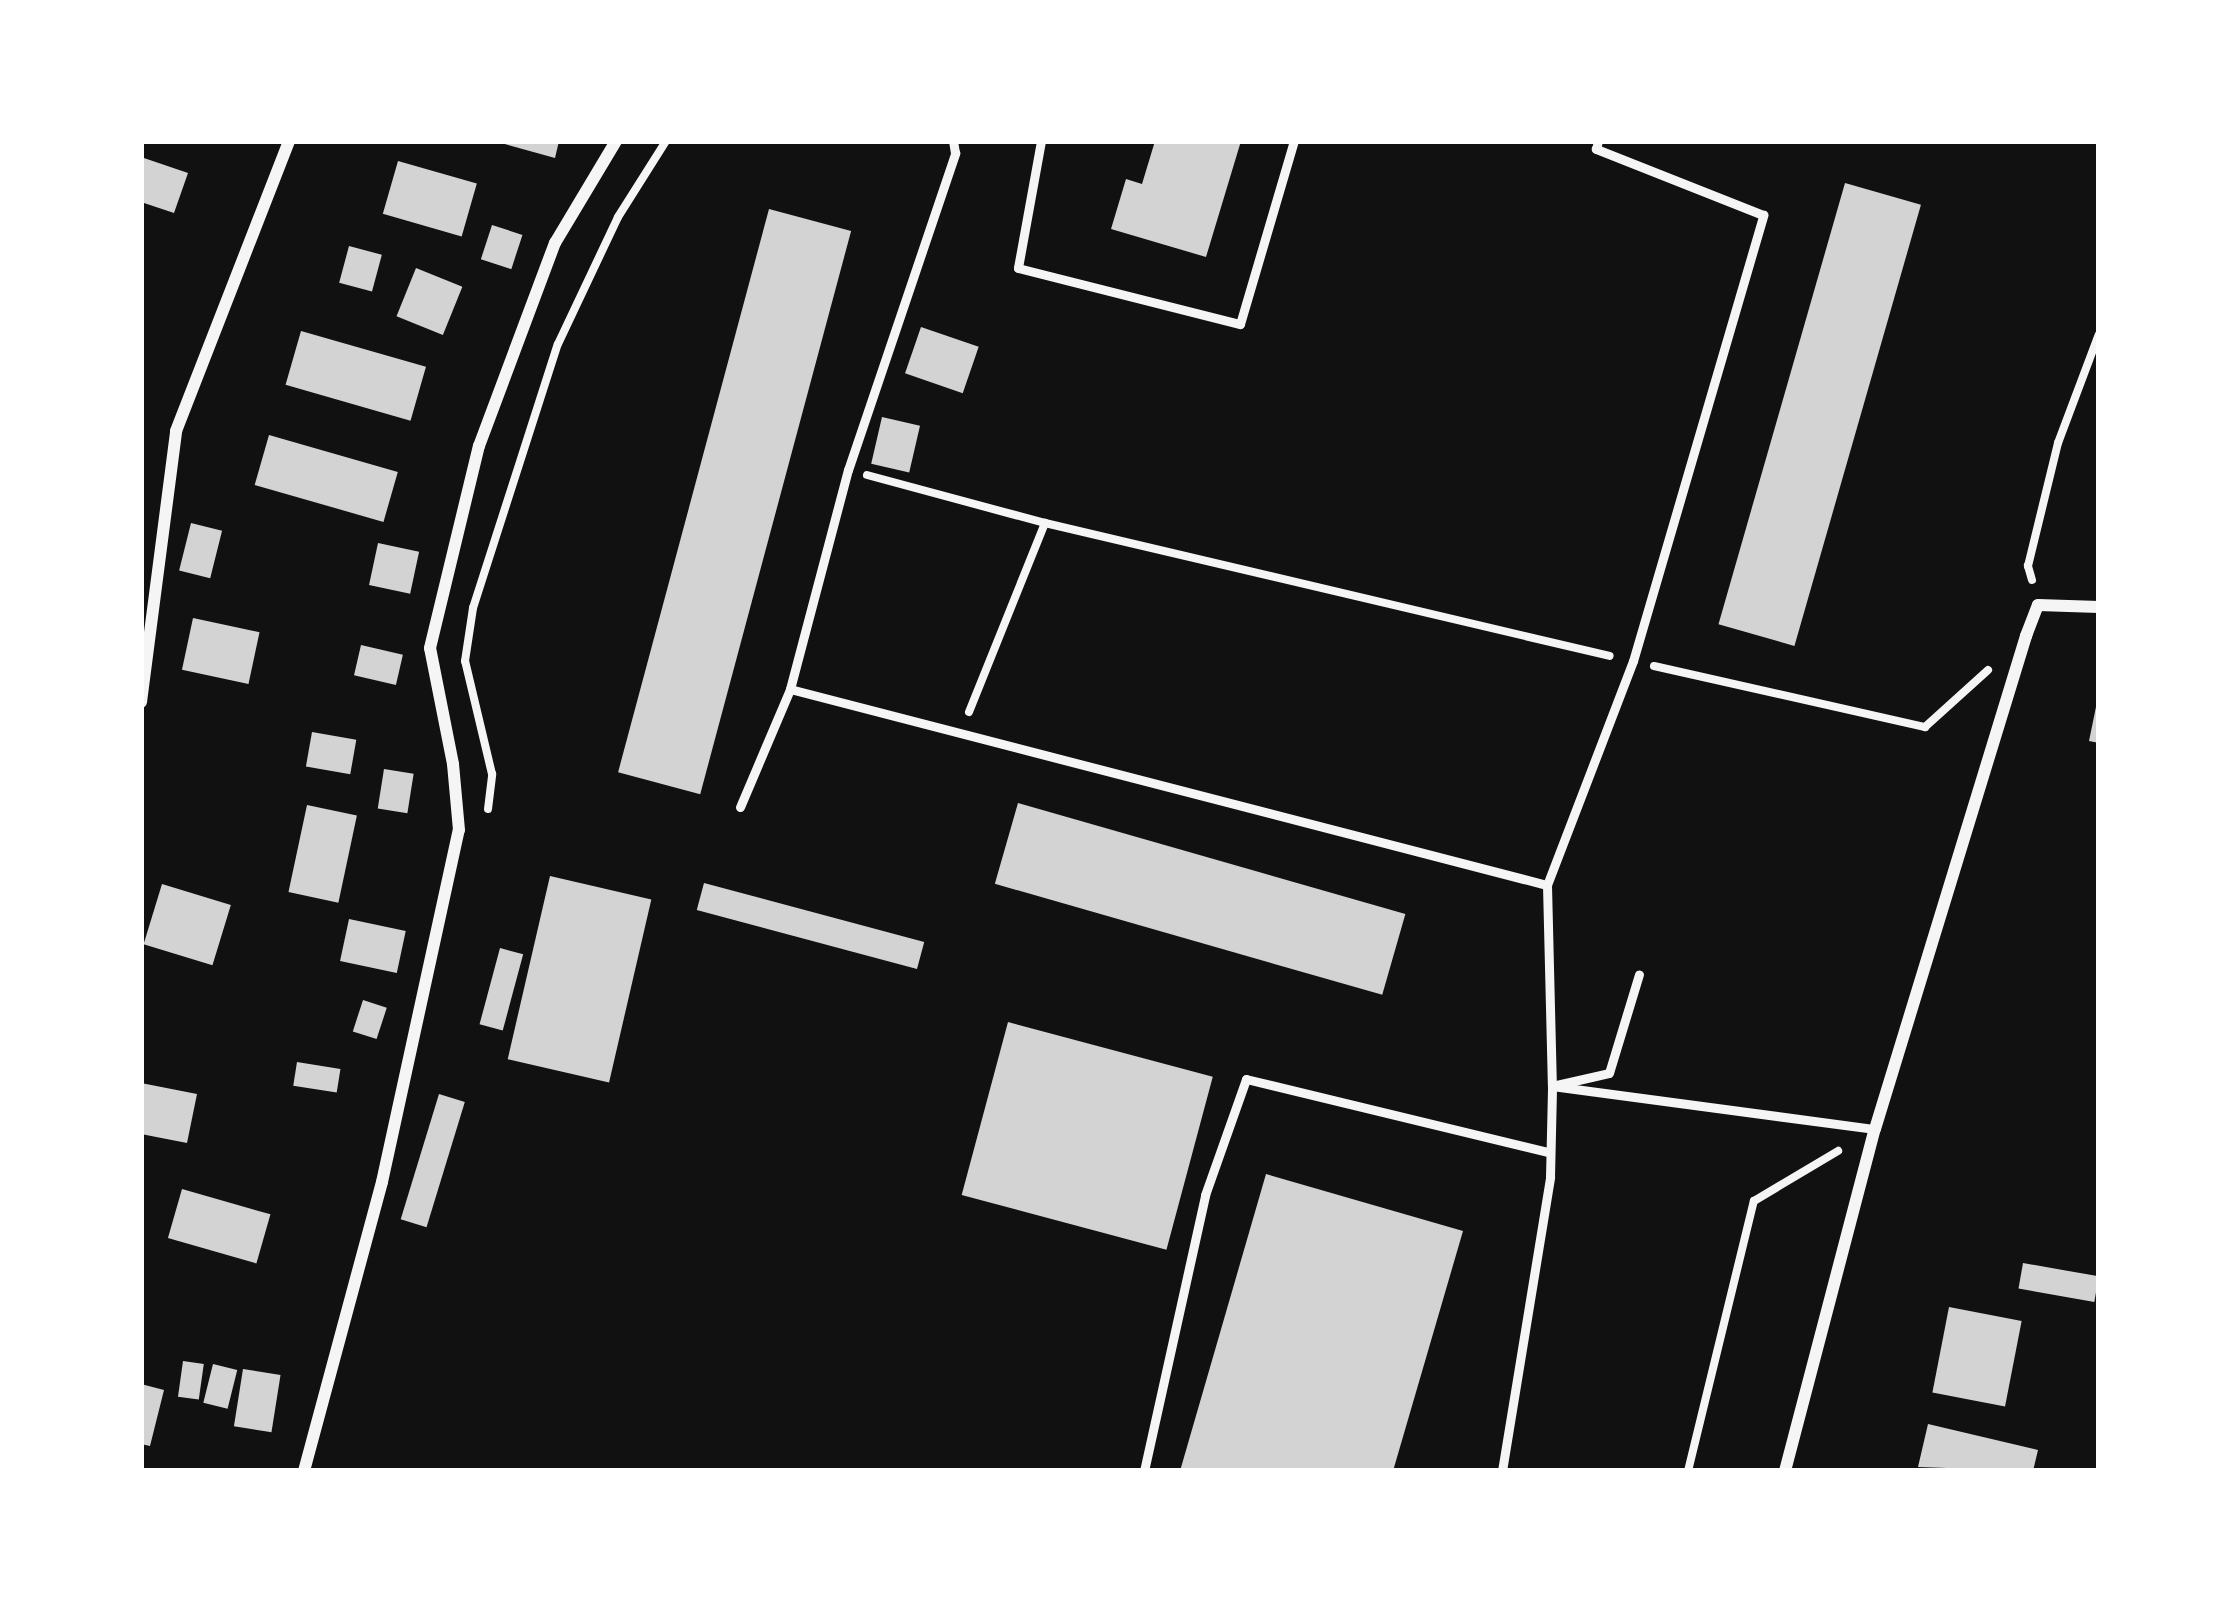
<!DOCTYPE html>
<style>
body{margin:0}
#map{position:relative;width:2240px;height:1612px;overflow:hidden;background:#111;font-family:Helvetica,sans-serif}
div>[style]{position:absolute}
.building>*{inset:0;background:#d3d3d3;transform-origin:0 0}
.path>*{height:8px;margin:-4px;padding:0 4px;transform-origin:4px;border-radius:4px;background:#f5f5f5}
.service>*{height:9px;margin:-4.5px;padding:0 4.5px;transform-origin:4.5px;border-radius:4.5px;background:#f5f5f5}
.minor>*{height:12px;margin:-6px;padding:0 6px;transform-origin:6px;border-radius:6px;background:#f5f5f5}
span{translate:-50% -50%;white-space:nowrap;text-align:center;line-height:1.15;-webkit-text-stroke:10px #fff;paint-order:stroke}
.frame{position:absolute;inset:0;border:144px solid #fff;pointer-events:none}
</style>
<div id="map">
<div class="building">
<div style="clip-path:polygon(494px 141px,559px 141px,555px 158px)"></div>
<div style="clip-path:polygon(1155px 141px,1241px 141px,1206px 257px,1111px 229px,1126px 179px,1142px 184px)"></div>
<div style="clip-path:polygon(141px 157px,188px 173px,174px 213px,141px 202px)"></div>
<div style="left:398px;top:161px;width:82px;height:55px;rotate:16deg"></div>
<div style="left:1845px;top:183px;width:79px;height:459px;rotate:16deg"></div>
<div style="left:769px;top:209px;width:85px;height:583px;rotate:15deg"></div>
<div style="left:492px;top:225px;width:32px;height:36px;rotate:18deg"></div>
<div style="left:349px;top:246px;width:34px;height:38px;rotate:15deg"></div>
<div style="left:416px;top:268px;width:50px;height:52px;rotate:22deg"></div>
<div style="left:921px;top:327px;width:61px;height:49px;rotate:19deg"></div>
<div style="left:301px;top:331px;width:130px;height:56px;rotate:16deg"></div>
<div style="left:882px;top:417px;width:39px;height:48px;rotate:13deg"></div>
<div style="left:269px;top:435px;width:134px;height:52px;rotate:16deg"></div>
<div style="left:191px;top:523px;width:32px;height:49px;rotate:14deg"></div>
<div style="left:378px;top:543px;width:42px;height:43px;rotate:12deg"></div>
<div style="left:193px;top:618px;width:68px;height:53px;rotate:12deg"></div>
<div style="left:361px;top:645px;width:43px;height:31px;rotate:13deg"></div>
<div style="clip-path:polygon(2097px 702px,2099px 702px,2099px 743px,2089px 741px)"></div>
<div style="left:312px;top:732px;width:45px;height:35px;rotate:10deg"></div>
<div style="left:384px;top:769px;width:30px;height:40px;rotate:9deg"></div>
<div style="left:1018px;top:803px;width:403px;height:84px;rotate:16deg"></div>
<div style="left:307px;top:805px;width:51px;height:89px;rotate:12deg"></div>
<div style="left:550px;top:876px;width:104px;height:188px;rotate:13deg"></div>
<div style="left:704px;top:883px;width:228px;height:28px;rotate:15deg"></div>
<div style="left:162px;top:884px;width:72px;height:63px;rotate:17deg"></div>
<div style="left:349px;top:919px;width:58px;height:43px;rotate:12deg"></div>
<div style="left:500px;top:948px;width:24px;height:79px;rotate:15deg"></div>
<div style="left:363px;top:1000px;width:25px;height:33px;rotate:18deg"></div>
<div style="left:1008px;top:1022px;width:212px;height:179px;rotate:15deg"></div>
<div style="left:297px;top:1062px;width:44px;height:24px;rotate:9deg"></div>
<div style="clip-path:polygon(141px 1083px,197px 1094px,187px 1143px,141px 1134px)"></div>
<div style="left:439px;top:1094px;width:27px;height:131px;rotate:17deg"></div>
<div style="clip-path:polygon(1266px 1174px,1463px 1231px,1393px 1471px,1180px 1471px)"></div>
<div style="left:182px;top:1189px;width:92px;height:51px;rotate:16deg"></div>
<div style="left:2023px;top:1263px;width:77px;height:26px;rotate:10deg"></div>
<div style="left:1949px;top:1307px;width:74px;height:87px;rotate:11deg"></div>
<div style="left:183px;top:1361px;width:21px;height:36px;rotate:8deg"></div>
<div style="left:213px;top:1364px;width:25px;height:40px;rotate:14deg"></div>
<div style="left:243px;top:1369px;width:38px;height:58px;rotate:9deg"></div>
<div style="clip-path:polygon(141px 1384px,164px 1390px,150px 1446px,141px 1444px)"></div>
<div style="clip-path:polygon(1928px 1424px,2038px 1450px,2033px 1471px,1918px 1467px)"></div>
</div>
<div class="path">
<div style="left:867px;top:475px;width:184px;rotate:15.1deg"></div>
<div style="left:1045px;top:523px;width:580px;rotate:13.25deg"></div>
<div style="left:2032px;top:580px;width:15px;rotate:-106deg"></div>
<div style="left:2028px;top:566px;width:127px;rotate:-76.3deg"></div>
<div style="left:2058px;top:443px;width:116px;rotate:-69.4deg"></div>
<div style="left:1654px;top:666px;width:278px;rotate:12.7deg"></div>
<div style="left:1925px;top:727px;width:85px;rotate:-42.1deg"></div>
<div style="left:969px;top:712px;width:204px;rotate:-68.1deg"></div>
<div style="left:488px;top:809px;width:35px;rotate:-83deg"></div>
<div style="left:492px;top:774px;width:116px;rotate:-103.4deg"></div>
<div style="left:465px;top:661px;width:54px;rotate:-81.4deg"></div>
<div style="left:473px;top:608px;width:277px;rotate:-72.2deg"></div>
<div style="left:558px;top:344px;width:140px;rotate:-64.7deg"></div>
<div style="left:618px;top:217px;width:90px;rotate:-57.7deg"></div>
<div style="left:1688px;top:1471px;width:278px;rotate:-76.3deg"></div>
<div style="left:1754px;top:1201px;width:98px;rotate:-30.8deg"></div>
</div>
<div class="service">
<div style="left:1041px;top:141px;width:129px;rotate:100.3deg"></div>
<div style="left:1018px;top:268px;width:229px;rotate:14.2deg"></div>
<div style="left:1240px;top:324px;width:191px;rotate:-73.6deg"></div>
<div style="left:790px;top:689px;width:227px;rotate:-75.2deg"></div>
<div style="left:848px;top:470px;width:335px;rotate:-71.3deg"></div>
<div style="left:955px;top:153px;width:12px;rotate:-99deg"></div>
<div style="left:740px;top:807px;width:128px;rotate:-67deg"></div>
<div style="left:790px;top:689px;width:782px;rotate:14.52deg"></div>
<div style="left:1547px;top:885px;width:240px;rotate:-69deg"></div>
<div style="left:1633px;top:661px;width:465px;rotate:-73.7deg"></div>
<div style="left:1763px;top:215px;width:180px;rotate:-158.4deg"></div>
<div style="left:1596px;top:149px;width:8px;rotate:-76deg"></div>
<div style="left:1547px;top:885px;width:201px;rotate:88.6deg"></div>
<div style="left:1552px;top:1086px;width:326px;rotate:7.6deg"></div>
<div style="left:1144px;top:1471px;width:283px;rotate:-77.5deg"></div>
<div style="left:1205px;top:1195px;width:123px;rotate:-70.5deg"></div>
<div style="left:1246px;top:1079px;width:310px;rotate:13.6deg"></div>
<div style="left:1502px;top:1471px;width:298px;rotate:-80.7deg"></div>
<div style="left:1550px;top:1177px;width:91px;rotate:-88.7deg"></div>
<div style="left:1552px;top:1086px;width:58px;rotate:-12.8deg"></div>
<div style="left:1609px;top:1073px;width:103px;rotate:-73.1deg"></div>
</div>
<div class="minor">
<div style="left:141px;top:702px;width:273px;rotate:-82.6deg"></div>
<div style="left:176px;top:431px;width:311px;rotate:-68.7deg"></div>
<div style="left:304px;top:1471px;width:299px;rotate:-74.9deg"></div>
<div style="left:382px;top:1182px;width:360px;rotate:-77.7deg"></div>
<div style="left:459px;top:830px;width:66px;rotate:-95.2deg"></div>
<div style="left:453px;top:764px;width:118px;rotate:-101.2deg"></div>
<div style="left:430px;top:648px;width:208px;rotate:-76.4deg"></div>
<div style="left:479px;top:446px;width:217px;rotate:-69.5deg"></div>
<div style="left:555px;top:243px;width:119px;rotate:-59.1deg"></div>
<div style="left:1785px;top:1471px;width:354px;rotate:-75.3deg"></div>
<div style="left:1875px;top:1129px;width:516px;rotate:-72.97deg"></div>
<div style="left:2026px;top:636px;width:33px;rotate:-69deg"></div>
<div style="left:2038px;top:605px;width:61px;rotate:1.9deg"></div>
</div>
<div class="frame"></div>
</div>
